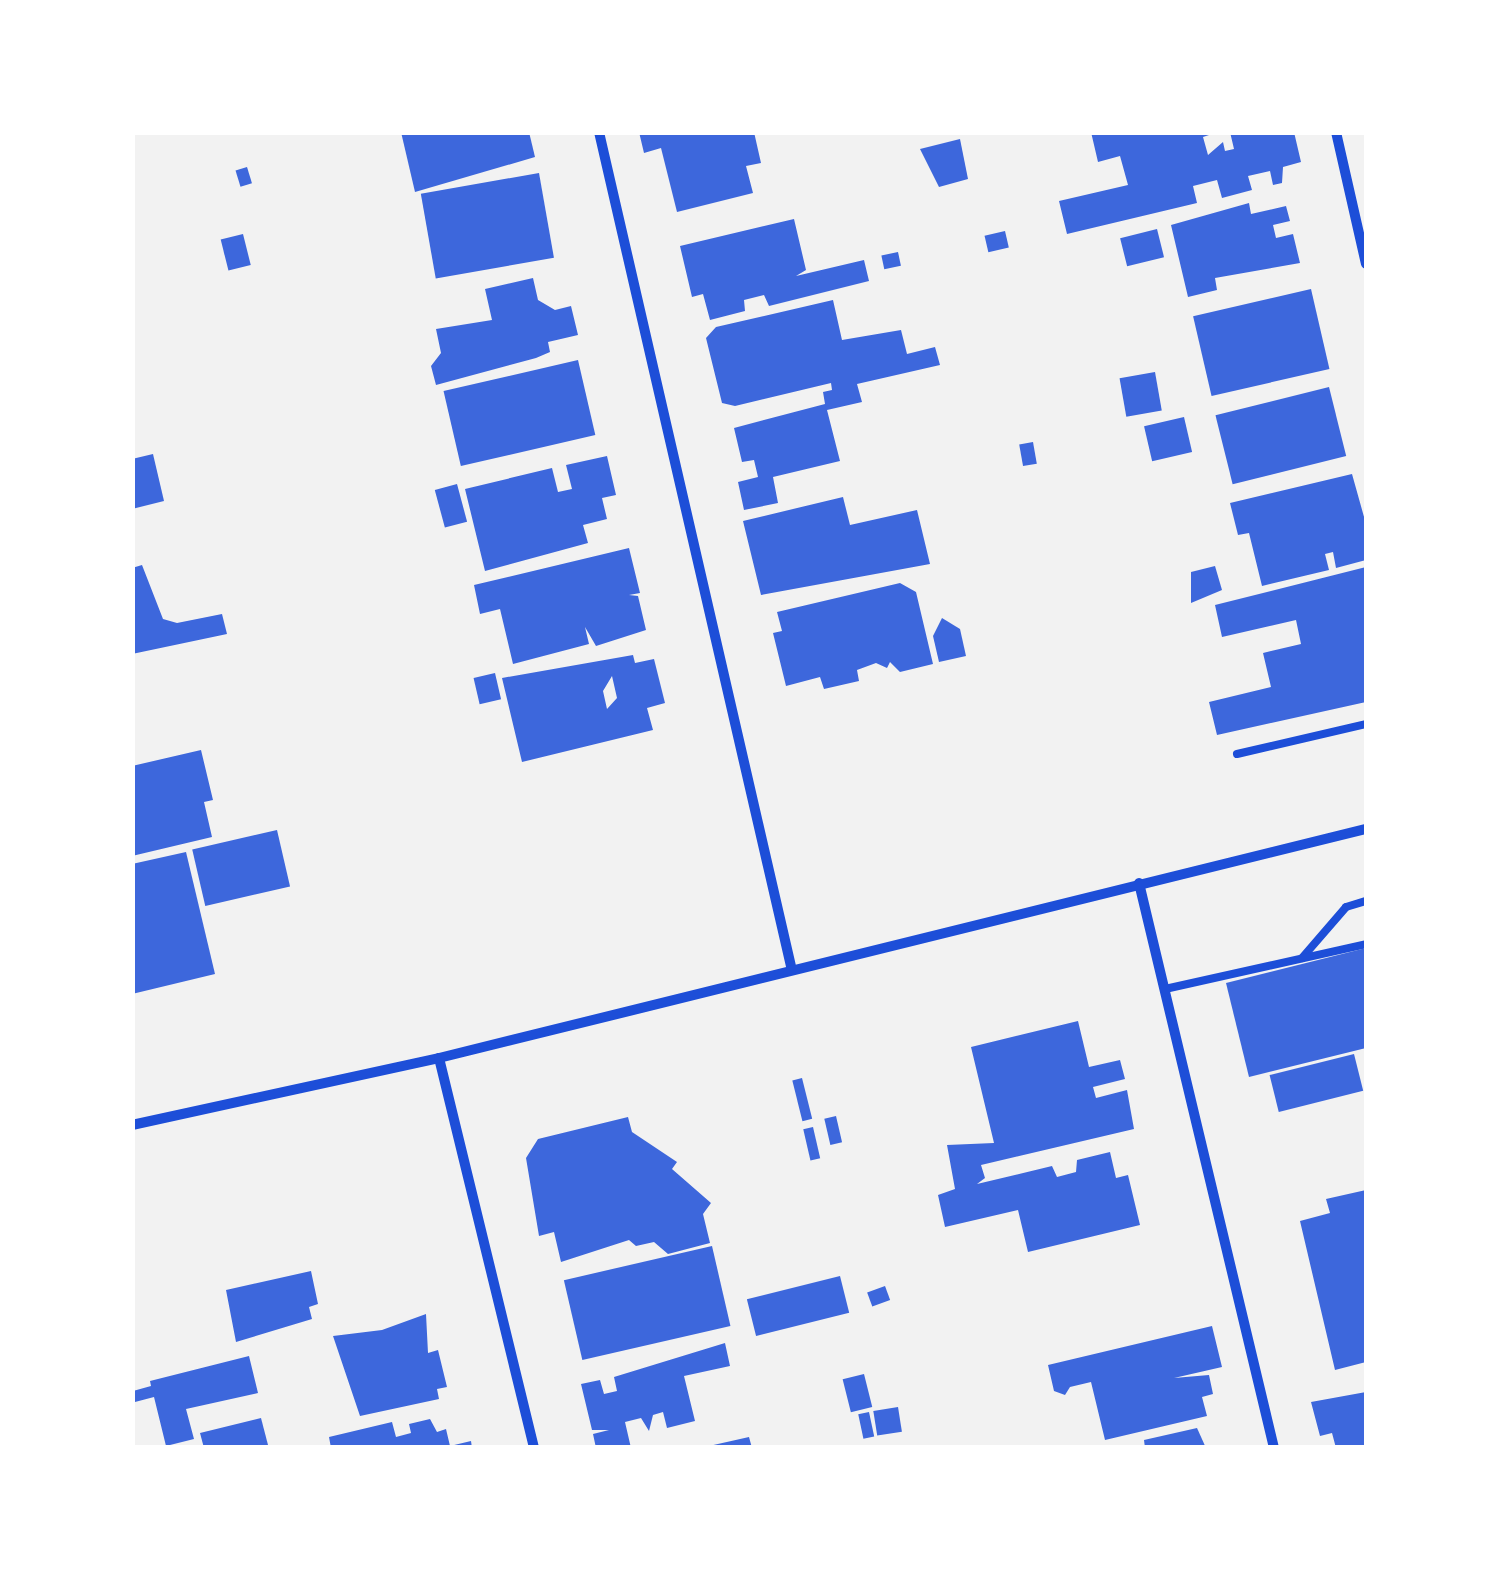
<!DOCTYPE html>
<style>
body{margin:0}
#map{position:relative;width:1499px;height:1580px;overflow:hidden;background:#f2f2f2;font-family:Manrope,sans-serif}
div>[style]{position:absolute}
.building>*{inset:0;background:#3d67dc;transform-origin:0 0}
.service>*{height:8px;margin:-4px;padding:0 4px;transform-origin:4px;border-radius:4px;background:#1d4ed8}
.minor>*{height:10px;margin:-5px;padding:0 5px;transform-origin:5px;border-radius:5px;background:#1d4ed8}
span{translate:-50% -50%;white-space:nowrap;text-align:center;line-height:1.15;-webkit-text-stroke:10px #fff;paint-order:stroke}
.frame{position:absolute;inset:0;border:135px solid #fff;pointer-events:none}
</style>
<div id="map">
<div class="building">
<div style="clip-path:polygon(401px 132px,529px 132px,535px 157px,415px 192px)"></div>
<div style="clip-path:polygon(639px 132px,754px 132px,761px 163px,746px 166px,753px 193px,677px 212px,661px 148px,644px 153px)"></div>
<div style="clip-path:polygon(1091px 132px,1218px 132px,1203px 137px,1208px 155px,1223px 142px,1225px 151px,1234px 149px,1230px 132px,1294px 132px,1301px 162px,1283px 167px,1282px 183px,1273px 185px,1270px 171px,1248px 176px,1252px 190px,1222px 198px,1217px 180px,1193px 186px,1197px 203px,1067px 234px,1059px 201px,1128px 185px,1120px 156px,1098px 162px)"></div>
<div style="clip-path:polygon(960px 139px,968px 179px,939px 187px,920px 149px)"></div>
<div style="left:247px;top:167px;width:17px;height:12px;rotate:73deg"></div>
<div style="left:539px;top:173px;width:86px;height:120px;rotate:80deg"></div>
<div style="clip-path:polygon(1249px 203px,1251px 214px,1286px 206px,1290px 221px,1273px 225px,1276px 238px,1293px 234px,1300px 263px,1215px 278px,1217px 290px,1188px 297px,1171px 225px)"></div>
<div style="clip-path:polygon(794px 219px,806px 270px,796px 276px,864px 260px,869px 281px,769px 306px,764px 295px,744px 300px,745px 311px,710px 320px,703px 294px,692px 297px,680px 246px)"></div>
<div style="left:1157px;top:229px;width:29px;height:38px;rotate:76deg"></div>
<div style="left:1005px;top:231px;width:17px;height:21px;rotate:77deg"></div>
<div style="left:243px;top:234px;width:32px;height:23px;rotate:76deg"></div>
<div style="left:898px;top:252px;width:14px;height:17px;rotate:78deg"></div>
<div style="clip-path:polygon(533px 278px,538px 300px,555px 310px,571px 306px,578px 335px,548px 342px,550px 352px,536px 358px,436px 385px,431px 366px,441px 353px,436px 329px,492px 320px,485px 289px)"></div>
<div style="left:1311px;top:289px;width:82px;height:121px;rotate:77deg"></div>
<div style="clip-path:polygon(833px 300px,842px 340px,901px 330px,907px 354px,935px 347px,940px 365px,857px 384px,862px 402px,827px 410px,840px 461px,773px 477px,778px 503px,744px 510px,738px 482px,758px 477px,754px 460px,742px 462px,734px 428px,825px 404px,823px 392px,832px 390px,831px 383px,735px 406px,722px 403px,706px 338px,716px 327px)"></div>
<div style="left:578px;top:360px;width:77px;height:138px;rotate:77deg"></div>
<div style="left:1155px;top:372px;width:39px;height:36px;rotate:80deg"></div>
<div style="left:1329px;top:387px;width:71px;height:117px;rotate:76deg"></div>
<div style="left:1184px;top:417px;width:36px;height:41px;rotate:77deg"></div>
<div style="left:1033px;top:442px;width:22px;height:14px;rotate:80deg"></div>
<div style="clip-path:polygon(153px 454px,164px 501px,132px 509px,132px 459px)"></div>
<div style="clip-path:polygon(607px 456px,616px 495px,602px 498px,607px 519px,583px 525px,588px 543px,485px 571px,465px 489px,552px 468px,558px 492px,572px 489px,566px 465px)"></div>
<div style="clip-path:polygon(1352px 474px,1366px 524px,1366px 560px,1336px 568px,1333px 552px,1325px 554px,1329px 570px,1262px 586px,1249px 533px,1238px 535px,1230px 503px)"></div>
<div style="left:457px;top:484px;width:39px;height:23px;rotate:75deg"></div>
<div style="clip-path:polygon(843px 497px,850px 525px,917px 510px,930px 564px,761px 595px,743px 521px)"></div>
<div style="clip-path:polygon(629px 548px,640px 593px,629px 595px,638px 596px,646px 630px,596px 646px,585px 627px,589px 644px,513px 664px,500px 609px,480px 614px,474px 585px)"></div>
<div style="clip-path:polygon(142px 565px,163px 619px,177px 623px,222px 614px,227px 634px,132px 654px,132px 568px)"></div>
<div style="clip-path:polygon(1215px 566px,1222px 590px,1191px 603px,1191px 572px)"></div>
<div style="clip-path:polygon(1366px 567px,1366px 702px,1217px 735px,1209px 702px,1271px 687px,1263px 653px,1301px 644px,1296px 620px,1222px 637px,1215px 605px)"></div>
<div style="clip-path:polygon(900px 583px,916px 592px,933px 664px,900px 672px,890px 662px,887px 668px,876px 663px,857px 670px,859px 681px,824px 689px,820px 677px,786px 686px,773px 633px,782px 631px,777px 612px)"></div>
<div style="clip-path:polygon(942px 618px,960px 629px,966px 656px,939px 662px,933px 636px)"></div>
<div style="clip-path:polygon(evenodd,633px 655px,635px 663px,654px 659px,665px 703px,647px 708px,653px 730px,522px 762px,502px 678px,633px 655px,612px 676px,617px 698px,607px 709px,603px 691px,612px 676px)"></div>
<div style="left:495px;top:673px;width:27px;height:22px;rotate:77deg"></div>
<div style="clip-path:polygon(201px 750px,213px 800px,204px 802px,212px 837px,132px 856px,132px 766px)"></div>
<div style="left:277px;top:830px;width:58px;height:87px;rotate:77deg"></div>
<div style="clip-path:polygon(186px 852px,215px 974px,132px 994px,132px 864px)"></div>
<div style="clip-path:polygon(1366px 948px,1366px 1048px,1249px 1077px,1226px 983px)"></div>
<div style="clip-path:polygon(1078px 1021px,1089px 1067px,1120px 1060px,1125px 1079px,1093px 1087px,1096px 1098px,1127px 1090px,1134px 1129px,981px 1165px,985px 1178px,977px 1184px,1052px 1166px,1057px 1177px,1076px 1172px,1077px 1160px,1110px 1152px,1116px 1178px,1128px 1175px,1140px 1225px,1028px 1252px,1018px 1210px,945px 1227px,938px 1195px,955px 1189px,947px 1145px,994px 1143px,971px 1047px)"></div>
<div style="left:1354px;top:1054px;width:38px;height:87px;rotate:76deg"></div>
<div style="left:802px;top:1078px;width:42px;height:10px;rotate:76deg"></div>
<div style="left:836px;top:1116px;width:27px;height:12px;rotate:77deg"></div>
<div style="clip-path:polygon(628px 1117px,632px 1132px,677px 1162px,672px 1169px,711px 1203px,703px 1214px,710px 1243px,668px 1254px,654px 1242px,636px 1246px,629px 1240px,561px 1262px,554px 1232px,539px 1236px,526px 1158px,538px 1139px)"></div>
<div style="left:813px;top:1127px;width:32px;height:10px;rotate:77deg"></div>
<div style="clip-path:polygon(1366px 1190px,1366px 1362px,1335px 1370px,1300px 1221px,1330px 1213px,1326px 1199px)"></div>
<div style="left:712px;top:1246px;width:82px;height:152px;rotate:77deg"></div>
<div style="clip-path:polygon(311px 1271px,318px 1304px,309px 1307px,312px 1319px,236px 1342px,226px 1290px)"></div>
<div style="left:840px;top:1276px;width:38px;height:96px;rotate:76deg"></div>
<div style="left:885px;top:1286px;width:15px;height:19px;rotate:70deg"></div>
<div style="clip-path:polygon(426px 1314px,428px 1353px,438px 1350px,447px 1387px,437px 1389px,439px 1399px,360px 1416px,333px 1336px,382px 1330px)"></div>
<div style="clip-path:polygon(1212px 1326px,1222px 1367px,1174px 1378px,1209px 1375px,1213px 1394px,1202px 1397px,1207px 1416px,1105px 1440px,1091px 1382px,1070px 1387px,1065px 1395px,1054px 1391px,1048px 1365px)"></div>
<div style="clip-path:polygon(725px 1343px,730px 1366px,684px 1376px,695px 1421px,667px 1428px,663px 1412px,653px 1415px,649px 1431px,641px 1418px,625px 1422px,631px 1448px,596px 1448px,593px 1434px,609px 1430px,592px 1430px,581px 1384px,600px 1380px,604px 1394px,617px 1391px,614px 1377px)"></div>
<div style="clip-path:polygon(249px 1356px,258px 1393px,186px 1409px,194px 1439px,166px 1446px,154px 1397px,135px 1402px,133px 1391px,151px 1386px,150px 1381px)"></div>
<div style="left:864px;top:1374px;width:34px;height:22px;rotate:76deg"></div>
<div style="clip-path:polygon(1366px 1392px,1366px 1448px,1336px 1448px,1332px 1433px,1320px 1436px,1311px 1402px)"></div>
<div style="left:898px;top:1407px;width:25px;height:25px;rotate:81deg"></div>
<div style="left:869px;top:1412px;width:25px;height:11px;rotate:78deg"></div>
<div style="clip-path:polygon(261px 1418px,268px 1445px,204px 1448px,200px 1433px)"></div>
<div style="clip-path:polygon(430px 1419px,437px 1432px,446px 1429px,450px 1446px,471px 1441px,472px 1448px,331px 1448px,329px 1437px,392px 1422px,396px 1437px,411px 1433px,409px 1424px)"></div>
<div style="clip-path:polygon(1197px 1428px,1206px 1448px,1145px 1448px,1144px 1440px)"></div>
<div style="clip-path:polygon(749px 1437px,752px 1448px,709px 1448px,709px 1446px)"></div>
</div>
<div class="service">
<div style="left:1237px;top:754px;width:132px;rotate:-13.1deg"></div>
<div style="left:1302px;top:958px;width:67px;rotate:-49.2deg"></div>
<div style="left:1346px;top:907px;width:21px;rotate:-17deg"></div>
<div style="left:1165px;top:989px;width:206px;rotate:-12.6deg"></div>
</div>
<div class="minor">
<div style="left:599px;top:132px;width:856px;rotate:77.04deg"></div>
<div style="left:1336px;top:132px;width:135px;rotate:77.2deg"></div>
<div style="left:1139px;top:883px;width:581px;rotate:76.56deg"></div>
<div style="left:439px;top:1058px;width:401px;rotate:76.3deg"></div>
<div style="left:132px;top:1125px;width:314px;rotate:-12.3deg"></div>
<div style="left:439px;top:1058px;width:955px;rotate:-13.88deg"></div>
</div>
<div class="frame"></div>
</div>
